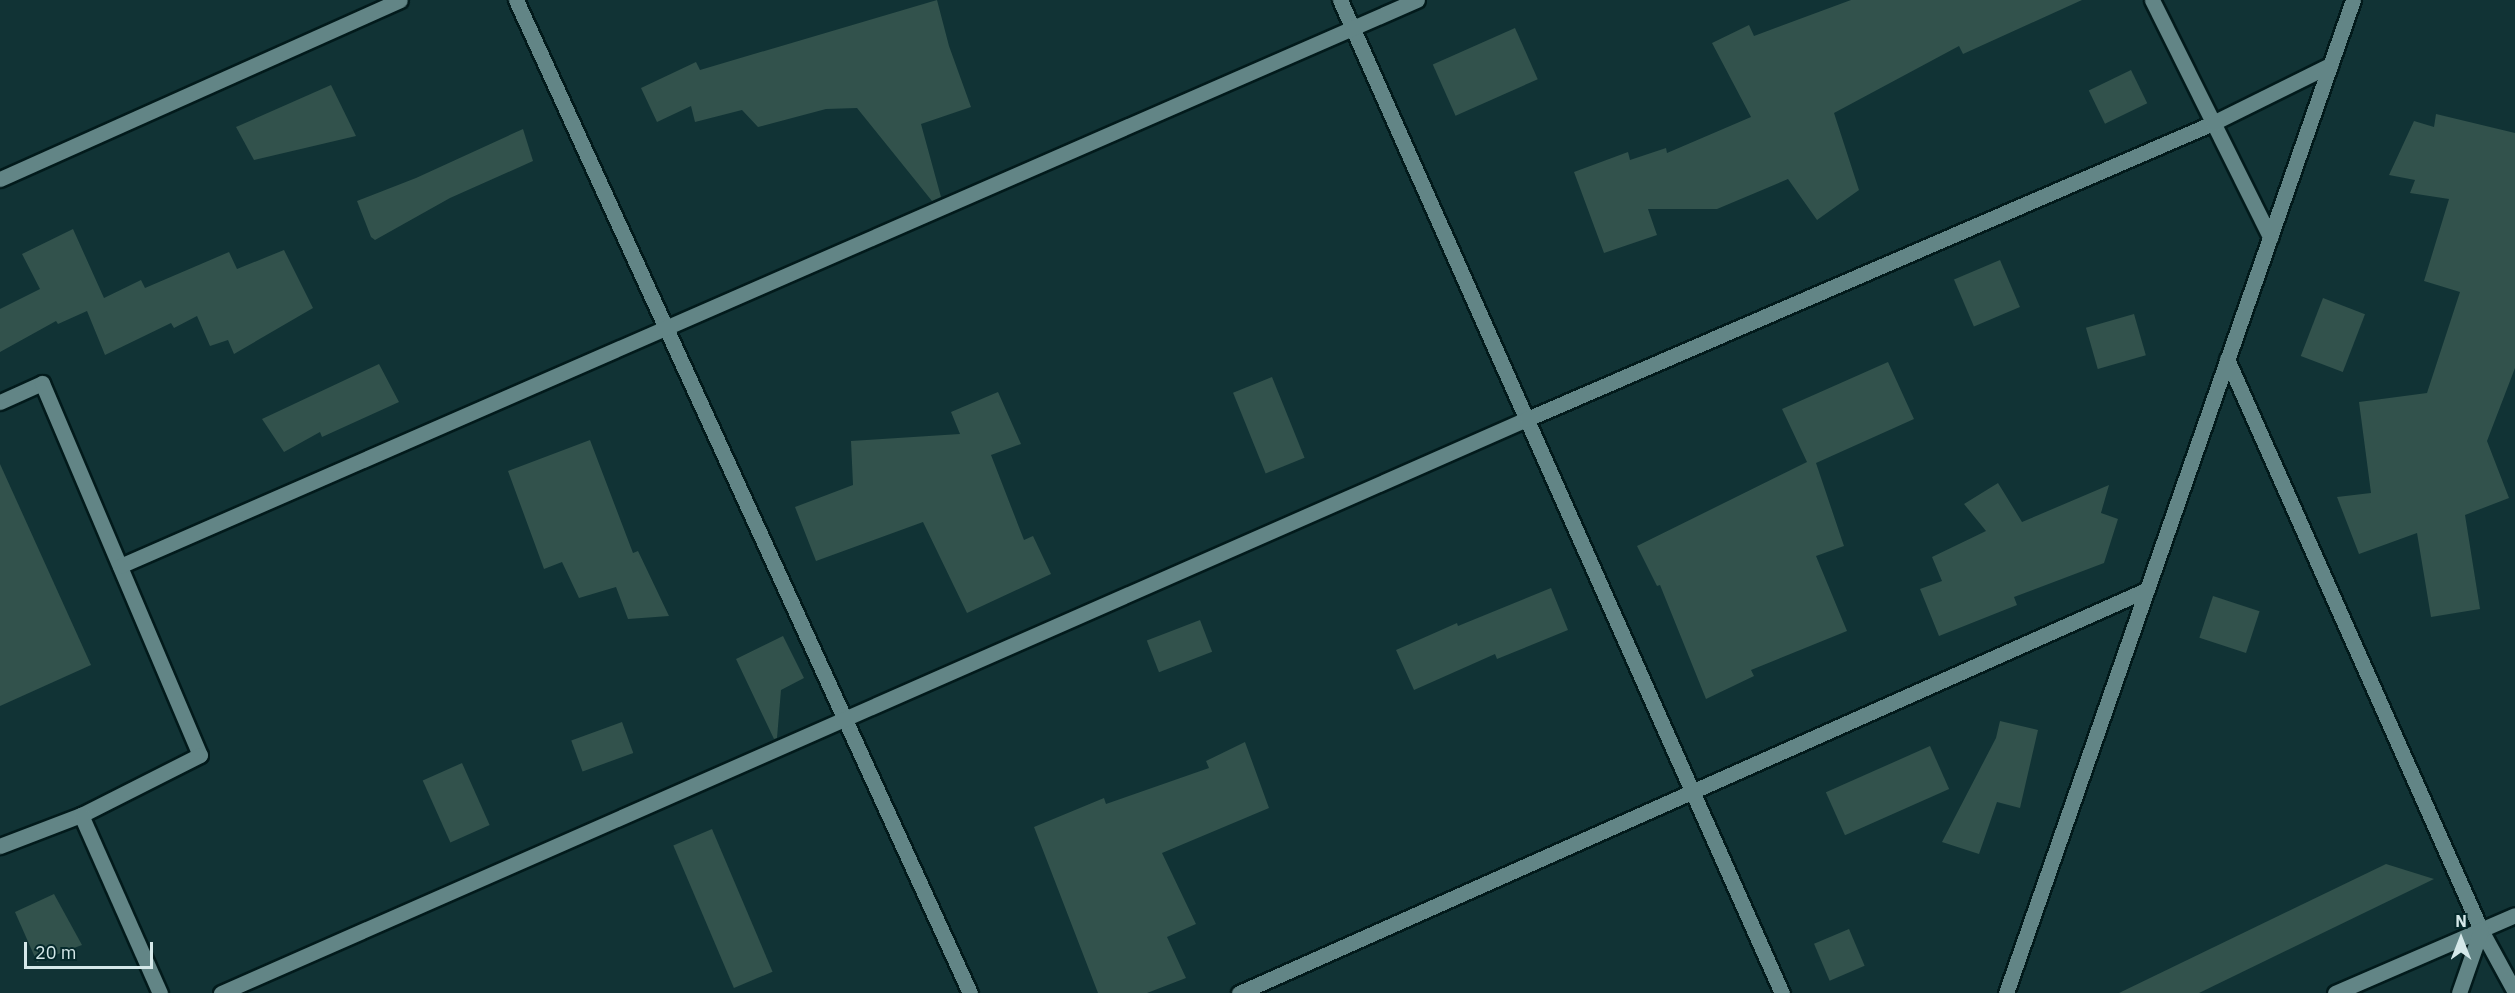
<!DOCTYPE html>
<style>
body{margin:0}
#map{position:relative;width:2515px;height:993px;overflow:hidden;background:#113335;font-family:"IBM Plex Sans",sans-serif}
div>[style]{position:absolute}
.building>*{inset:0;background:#32524c;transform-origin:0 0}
.roads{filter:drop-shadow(2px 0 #021a1b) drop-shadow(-2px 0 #021a1b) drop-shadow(0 2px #021a1b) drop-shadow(0 -2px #021a1b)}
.minor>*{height:15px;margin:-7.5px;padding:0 7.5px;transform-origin:7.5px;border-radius:7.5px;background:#628586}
.tertiary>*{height:15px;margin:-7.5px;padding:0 7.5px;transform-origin:7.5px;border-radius:7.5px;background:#628586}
span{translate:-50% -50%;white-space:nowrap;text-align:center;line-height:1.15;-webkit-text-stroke:4.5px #05292b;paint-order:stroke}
.north{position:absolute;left:2431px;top:909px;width:60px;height:60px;-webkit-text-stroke:4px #05292b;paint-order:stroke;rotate:0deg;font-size:16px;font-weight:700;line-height:24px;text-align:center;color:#d5e8e9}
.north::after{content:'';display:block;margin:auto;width:21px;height:27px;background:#d5e8e9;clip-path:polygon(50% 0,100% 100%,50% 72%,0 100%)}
.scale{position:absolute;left:24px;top:942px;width:129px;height:27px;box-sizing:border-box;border:3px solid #d5e8e9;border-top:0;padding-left:8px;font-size:18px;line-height:21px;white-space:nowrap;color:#d5e8e9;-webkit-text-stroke:4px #05292b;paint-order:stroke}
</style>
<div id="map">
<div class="building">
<div style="clip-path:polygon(937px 0,949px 46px,971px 107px,921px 124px,941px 197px,932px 201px,857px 108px,826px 109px,758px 127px,742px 110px,695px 122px,691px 106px,657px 122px,641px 88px,696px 62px,700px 70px)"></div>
<div style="clip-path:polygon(1851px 0,2082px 0,1963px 54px,1959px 46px,1834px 113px,1859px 190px,1817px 220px,1788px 179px,1717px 209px,1648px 209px,1657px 235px,1604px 253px,1574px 172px,1628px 152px,1630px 160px,1666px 148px,1667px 153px,1751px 117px,1712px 43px,1749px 25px,1754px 36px)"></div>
<div style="left:1515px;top:28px;width:56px;height:90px;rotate:66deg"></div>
<div style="left:2131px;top:70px;width:37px;height:47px;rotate:64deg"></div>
<div style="clip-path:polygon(331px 85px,356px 136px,254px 160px,236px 127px)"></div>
<div style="clip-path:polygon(2436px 114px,2515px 133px,2515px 368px,2487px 441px,2509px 498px,2465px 515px,2480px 609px,2431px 617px,2417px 533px,2359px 554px,2337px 497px,2371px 493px,2359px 402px,2427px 393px,2460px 292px,2424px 281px,2449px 199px,2410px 193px,2415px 180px,2389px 175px,2414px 121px,2434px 127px)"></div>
<div style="clip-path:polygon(523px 129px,533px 161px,450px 198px,375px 240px,371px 237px,357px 201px,416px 178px)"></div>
<div style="clip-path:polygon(73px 229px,104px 298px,141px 280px,145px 288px,229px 252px,237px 269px,284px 250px,313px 308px,234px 354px,228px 340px,210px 346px,197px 316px,174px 328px,171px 323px,105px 355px,87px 311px,58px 324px,56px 321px,0 352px,0 309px,40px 289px,22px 254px)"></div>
<div style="left:2000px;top:260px;width:51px;height:50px;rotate:67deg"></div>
<div style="left:2323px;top:298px;width:45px;height:62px;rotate:21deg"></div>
<div style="left:2134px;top:314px;width:43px;height:50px;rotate:74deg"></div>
<div style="clip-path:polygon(1888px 362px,1914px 419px,1816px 463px,1844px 546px,1816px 556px,1847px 631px,1751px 670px,1754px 676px,1706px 699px,1660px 585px,1657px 586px,1637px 546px,1807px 462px,1782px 409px)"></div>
<div style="clip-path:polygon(379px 364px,399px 402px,322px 437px,320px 432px,284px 452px,262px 419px)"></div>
<div style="left:1272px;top:377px;width:87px;height:42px;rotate:68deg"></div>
<div style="clip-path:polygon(998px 392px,1021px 444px,991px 455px,1024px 540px,1033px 536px,1051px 574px,967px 613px,923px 522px,816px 561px,795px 507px,853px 485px,851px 441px,960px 434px,951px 412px)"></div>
<div style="clip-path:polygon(590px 440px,633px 553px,638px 551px,669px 616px,628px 619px,616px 587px,579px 598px,562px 562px,544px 569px,508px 471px)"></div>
<div style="clip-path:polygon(0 464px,91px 665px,0 706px)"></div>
<div style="clip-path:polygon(1998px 483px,2022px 522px,2109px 485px,2101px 513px,2118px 519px,2104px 563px,2014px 597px,2017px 605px,1939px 636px,1920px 589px,1942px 581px,1932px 557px,1986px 531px,1964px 504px)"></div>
<div style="clip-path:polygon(1551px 588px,1568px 630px,1497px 659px,1495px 654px,1414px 690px,1396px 650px,1457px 623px,1458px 626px)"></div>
<div style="left:2213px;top:596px;width:49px;height:44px;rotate:18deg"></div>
<div style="left:1200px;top:620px;width:34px;height:57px;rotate:69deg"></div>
<div style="clip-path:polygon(783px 636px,804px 678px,781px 690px,777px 738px,774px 739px,736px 659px)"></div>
<div style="clip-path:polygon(2000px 721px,2038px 730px,2020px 808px,1997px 802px,1979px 854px,1942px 842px,1996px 738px)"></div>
<div style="left:622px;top:722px;width:33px;height:54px;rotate:70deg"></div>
<div style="clip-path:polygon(1245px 742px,1269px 808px,1162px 853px,1196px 924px,1167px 937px,1186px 978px,1147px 993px,1098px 993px,1034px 827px,1104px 798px,1106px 804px,1209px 768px,1206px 761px)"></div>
<div style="left:1930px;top:746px;width:47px;height:114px;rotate:66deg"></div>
<div style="left:462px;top:763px;width:68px;height:43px;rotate:66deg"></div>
<div style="left:712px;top:829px;width:155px;height:42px;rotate:67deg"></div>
<div style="clip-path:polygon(2386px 864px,2434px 879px,2199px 993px,2119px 993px)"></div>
<div style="clip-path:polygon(54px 894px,82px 945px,37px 962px,15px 912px)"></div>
<div style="left:1849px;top:929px;width:40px;height:38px;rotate:67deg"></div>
</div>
<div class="roads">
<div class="minor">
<div style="left:516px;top:0;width:1092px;rotate:65.43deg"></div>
<div style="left:1340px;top:0;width:1087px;rotate:66.01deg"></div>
<div style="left:2152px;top:0;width:265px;rotate:63.5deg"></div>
<div style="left:0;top:179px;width:438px;rotate:-24.1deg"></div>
<div style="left:2227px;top:359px;width:625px;rotate:66.02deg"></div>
<div style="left:2481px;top:930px;width:71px;rotate:61.3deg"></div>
<div style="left:0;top:402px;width:46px;rotate:-24.3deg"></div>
<div style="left:42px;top:383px;width:404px;rotate:67deg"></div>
<div style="left:200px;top:755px;width:133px;rotate:153.2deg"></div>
<div style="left:81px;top:815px;width:87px;rotate:159.1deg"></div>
<div style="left:120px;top:566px;width:1415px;rotate:-23.58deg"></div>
<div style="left:81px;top:815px;width:195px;rotate:66.1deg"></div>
<div style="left:221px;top:993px;width:1427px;rotate:-23.73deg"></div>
<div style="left:1527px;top:419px;width:747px;rotate:-23.34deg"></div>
<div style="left:2213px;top:123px;width:131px;rotate:-26.4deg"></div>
<div style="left:1239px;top:993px;width:993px;rotate:-23.96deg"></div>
<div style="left:2335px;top:993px;width:196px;rotate:-23.4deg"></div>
<div style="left:2459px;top:993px;width:67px;rotate:-70.8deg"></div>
</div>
<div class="tertiary">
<div style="left:2006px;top:993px;width:1052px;rotate:-70.74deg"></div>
</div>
</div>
<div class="north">N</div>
<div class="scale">20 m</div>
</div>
